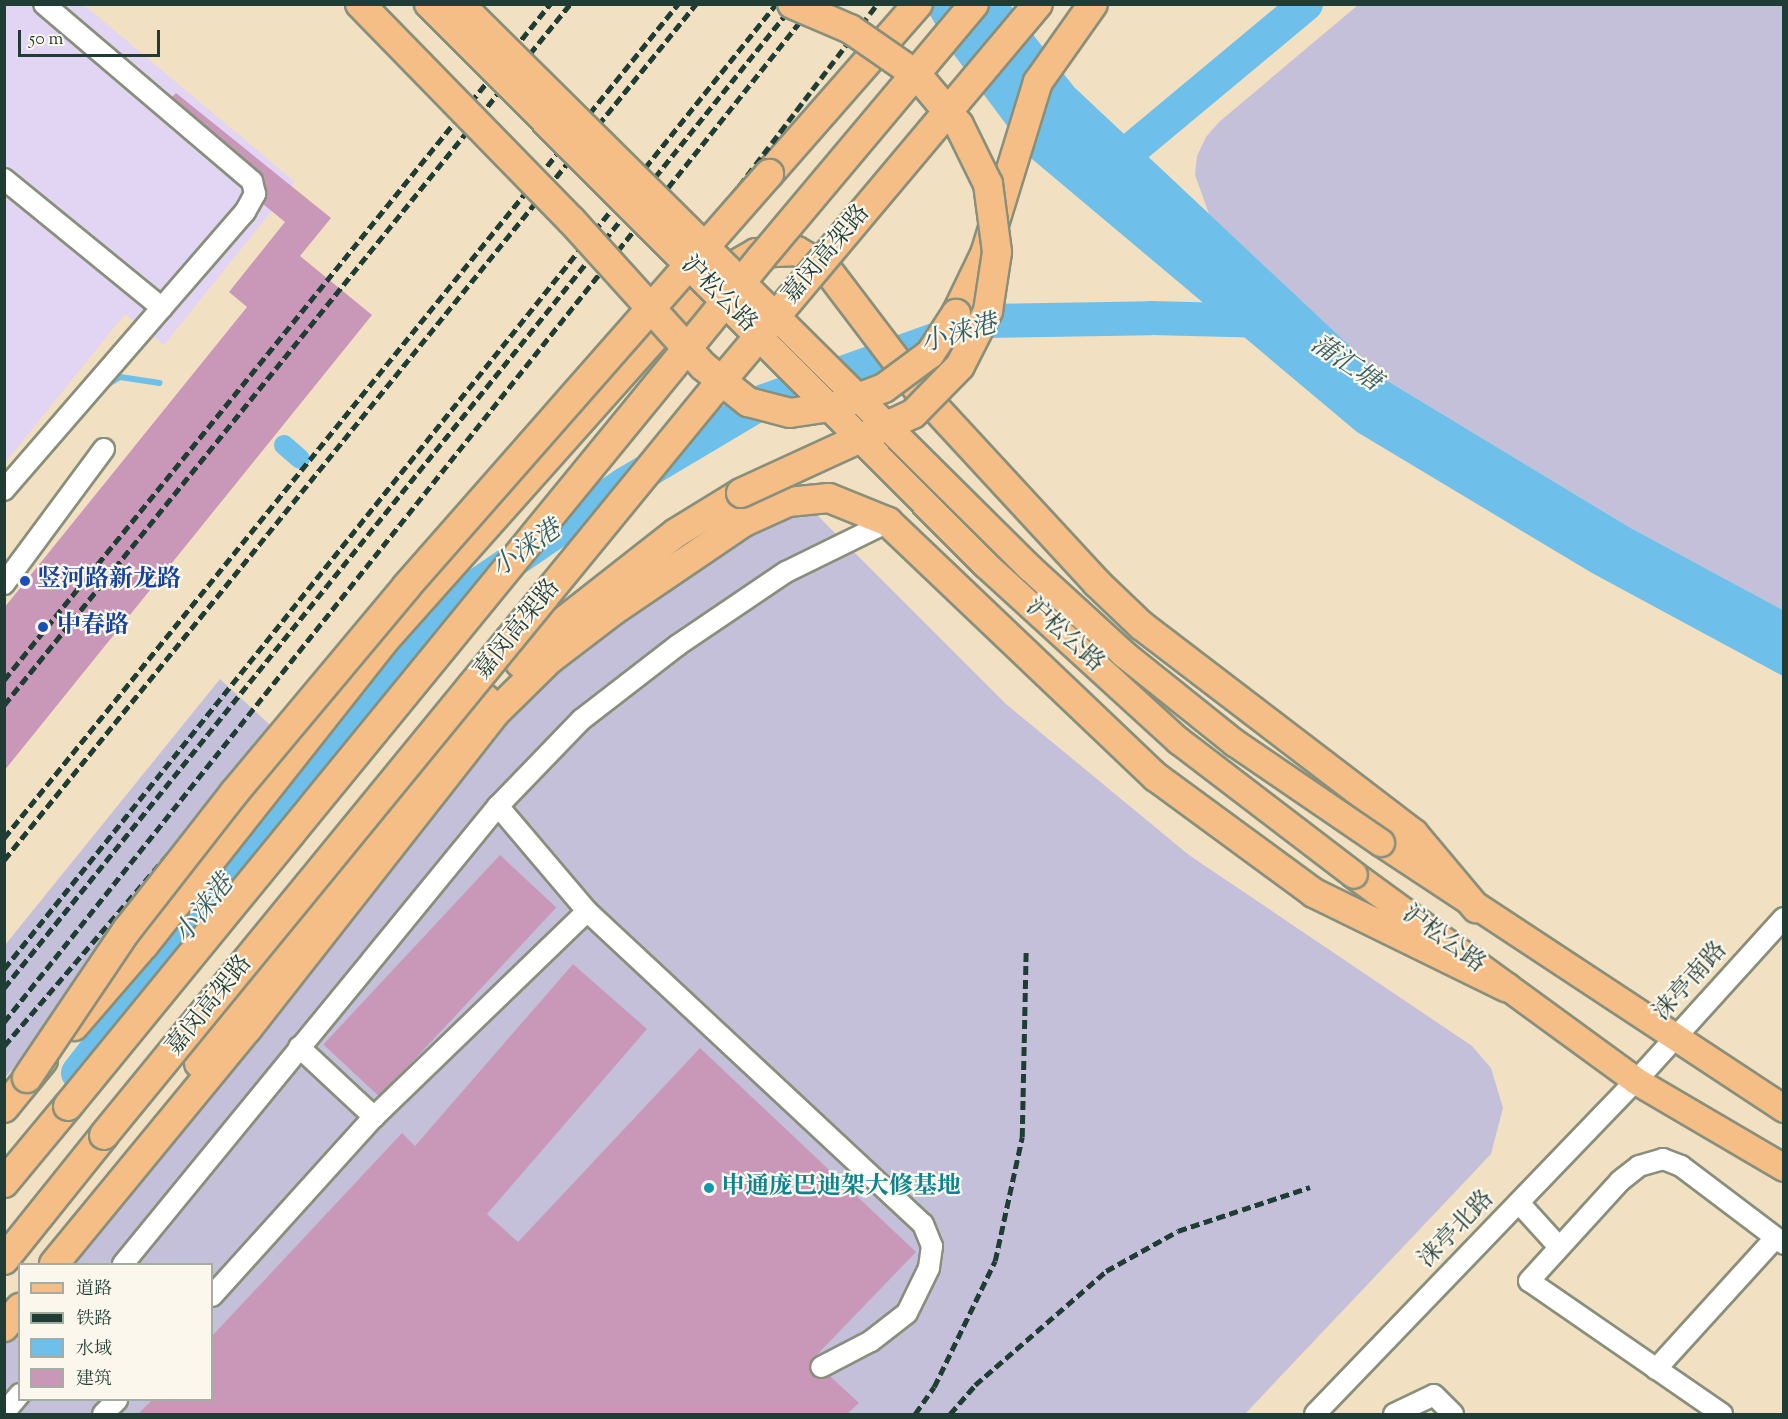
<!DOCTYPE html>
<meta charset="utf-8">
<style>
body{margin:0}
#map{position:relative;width:1788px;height:1419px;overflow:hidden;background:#f1e1c2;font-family:"Sorts Mill Goudy","Noto Serif SC",serif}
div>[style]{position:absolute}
.built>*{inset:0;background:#e2d4f3}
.industrial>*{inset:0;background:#c5c0da}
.water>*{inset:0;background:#6ec0ea}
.stream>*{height:6px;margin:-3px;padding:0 3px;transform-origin:3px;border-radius:3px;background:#6ec0ea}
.canal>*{height:20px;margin:-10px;padding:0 10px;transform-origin:10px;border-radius:10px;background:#6ec0ea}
.river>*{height:34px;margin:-17px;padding:0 17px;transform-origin:17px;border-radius:17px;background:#6ec0ea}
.building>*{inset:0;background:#c998b9;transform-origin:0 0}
.roads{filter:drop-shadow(2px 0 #888f7b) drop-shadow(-2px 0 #888f7b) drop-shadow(0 2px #888f7b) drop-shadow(0 -2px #888f7b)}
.minor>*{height:20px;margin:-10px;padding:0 10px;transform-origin:10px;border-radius:10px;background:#fff}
.major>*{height:26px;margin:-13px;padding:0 13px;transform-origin:13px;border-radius:13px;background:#f6be87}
.highway>*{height:28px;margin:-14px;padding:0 14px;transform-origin:14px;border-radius:14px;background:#f6be87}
.rail>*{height:4.5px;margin-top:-2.25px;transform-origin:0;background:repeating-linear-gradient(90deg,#1f3d34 0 9px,transparent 0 13.5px)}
.bridges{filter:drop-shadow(2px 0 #888f7b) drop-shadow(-2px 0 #888f7b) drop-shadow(0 2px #888f7b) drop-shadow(0 -2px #888f7b)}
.major-bridge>*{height:26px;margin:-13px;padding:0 13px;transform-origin:13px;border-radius:13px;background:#f6be87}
.highway-bridge>*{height:28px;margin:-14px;padding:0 14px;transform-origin:14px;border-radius:14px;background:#f6be87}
.dots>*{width:16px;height:16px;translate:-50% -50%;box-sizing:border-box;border:3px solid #fbf7ec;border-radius:50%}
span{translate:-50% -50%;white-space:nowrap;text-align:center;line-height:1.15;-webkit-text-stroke:4.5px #fbf7ec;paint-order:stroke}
.street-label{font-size:24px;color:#1f3d34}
.transit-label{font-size:24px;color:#164399;font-weight:700}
.left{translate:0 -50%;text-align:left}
.culture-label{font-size:24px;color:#0d838f;font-weight:700}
.water-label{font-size:26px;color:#335e62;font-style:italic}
.frame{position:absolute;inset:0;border:6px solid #1f3d34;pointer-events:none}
.legend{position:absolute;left:18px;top:1263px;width:195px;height:138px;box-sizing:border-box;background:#fbf7ec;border:2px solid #a3ada2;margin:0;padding:8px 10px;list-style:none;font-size:18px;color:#1f3d34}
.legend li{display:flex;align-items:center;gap:12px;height:30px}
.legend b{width:30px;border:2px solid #a3ada2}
.scale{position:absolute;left:18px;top:30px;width:142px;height:27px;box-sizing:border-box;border:3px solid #1f3d34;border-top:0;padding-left:8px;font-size:18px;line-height:21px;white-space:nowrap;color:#1f3d34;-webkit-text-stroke:4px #fbf7ec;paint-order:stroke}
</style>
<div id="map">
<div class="built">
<div style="clip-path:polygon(5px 5px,84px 5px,295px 182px,164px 345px,125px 314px,5px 463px)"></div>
</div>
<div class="industrial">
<div style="clip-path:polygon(1358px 5px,1783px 5px,1783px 610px,1629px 527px,1386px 380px,1209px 214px,1195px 175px,1197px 156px,1206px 137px,1219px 122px)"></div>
<div style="clip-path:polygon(790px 488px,1006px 704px,1189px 855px,1472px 1046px,1491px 1068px,1503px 1108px,1491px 1154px,1245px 1414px,5px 1414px,5px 1329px,19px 1310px,20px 1400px,212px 1400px,212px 1264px,57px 1264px,500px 718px,558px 664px)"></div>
<div style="clip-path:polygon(220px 679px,280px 734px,5px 1078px,5px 945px)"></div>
</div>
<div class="water">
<div style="clip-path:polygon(924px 5px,1010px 5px,1074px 87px,1386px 380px,1629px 527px,1783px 610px,1783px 676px,1592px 573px,1357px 432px,1032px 159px,952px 52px)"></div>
</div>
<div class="stream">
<div style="left:103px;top:387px;width:20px;rotate:-30deg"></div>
<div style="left:120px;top:377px;width:40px;rotate:8.5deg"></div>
</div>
<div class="canal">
<div style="left:284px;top:445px;width:21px;rotate:41deg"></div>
<div style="left:448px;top:587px;width:16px;rotate:40deg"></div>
</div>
<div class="river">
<div style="left:1114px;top:164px;width:250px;rotate:-39.8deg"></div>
<div style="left:78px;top:1073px;width:284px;rotate:-52.2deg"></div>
<div style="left:252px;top:849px;width:327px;rotate:-50.5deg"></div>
<div style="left:460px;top:597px;width:200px;rotate:-34.4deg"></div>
<div style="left:625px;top:484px;width:162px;rotate:-30.8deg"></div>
<div style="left:764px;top:401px;width:237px;rotate:-19.7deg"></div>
<div style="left:987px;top:321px;width:164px;rotate:-1deg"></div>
<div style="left:1151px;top:318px;width:118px;rotate:1.5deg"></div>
</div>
<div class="building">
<div style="clip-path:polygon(176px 93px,331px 218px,300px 256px,372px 315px,4px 771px,4px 608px,247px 307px,229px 292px,285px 222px,263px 204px,267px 191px,260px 172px,172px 97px)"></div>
<div style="left:500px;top:855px;width:77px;height:259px;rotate:43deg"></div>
<div style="clip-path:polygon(573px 964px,647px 1029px,487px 1214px,518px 1242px,700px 1048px,916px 1252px,811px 1361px,814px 1377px,830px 1376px,859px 1403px,847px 1414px,138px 1414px,152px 1400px,212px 1400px,212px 1336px,402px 1133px,415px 1146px)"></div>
</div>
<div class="roads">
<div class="minor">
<div style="left:4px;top:179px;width:204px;rotate:39.2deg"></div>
<div style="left:4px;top:490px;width:368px;rotate:-49.1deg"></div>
<div style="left:245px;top:212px;width:21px;rotate:-61deg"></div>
<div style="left:255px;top:194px;width:13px;rotate:-103deg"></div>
<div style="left:252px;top:181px;width:273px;rotate:-139.6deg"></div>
<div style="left:4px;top:584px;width:168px;rotate:-53.5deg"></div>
<div style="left:498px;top:806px;width:138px;rotate:49.7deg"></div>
<div style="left:587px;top:911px;width:459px;rotate:43deg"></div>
<div style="left:923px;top:1224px;width:24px;rotate:68deg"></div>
<div style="left:932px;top:1246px;width:22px;rotate:98deg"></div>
<div style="left:929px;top:1268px;width:50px;rotate:116.1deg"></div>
<div style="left:907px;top:1313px;width:46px;rotate:142.1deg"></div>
<div style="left:871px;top:1341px;width:56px;rotate:152.5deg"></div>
<div style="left:299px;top:1047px;width:103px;rotate:43deg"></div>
<div style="left:1519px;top:1203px;width:59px;rotate:47.7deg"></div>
<div style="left:123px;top:1264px;width:592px;rotate:-50.69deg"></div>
<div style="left:498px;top:806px;width:120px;rotate:-46deg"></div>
<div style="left:581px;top:720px;width:123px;rotate:-37.7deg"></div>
<div style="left:678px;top:645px;width:130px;rotate:-34.1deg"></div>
<div style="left:786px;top:572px;width:114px;rotate:-26.1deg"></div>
<div style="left:212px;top:1296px;width:241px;rotate:-47.9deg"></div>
<div style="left:374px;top:1117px;width:296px;rotate:-44deg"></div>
<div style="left:1656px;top:1369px;width:177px;rotate:-47.7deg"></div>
<div style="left:4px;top:1413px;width:25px;rotate:-50deg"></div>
<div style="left:103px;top:1414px;width:20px;rotate:-45deg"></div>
<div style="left:1315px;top:1414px;width:463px;rotate:-46.1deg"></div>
<div style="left:1636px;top:1081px;width:220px;rotate:-47.8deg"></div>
<div style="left:1394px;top:1414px;width:44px;rotate:-25.4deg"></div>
<div style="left:1434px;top:1395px;width:27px;rotate:45deg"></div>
<div style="left:1722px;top:1414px;width:234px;rotate:-145.4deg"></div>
<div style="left:1529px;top:1281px;width:135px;rotate:-47.7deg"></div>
<div style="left:1620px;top:1181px;width:24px;rotate:-38deg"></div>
<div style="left:1639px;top:1166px;width:25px;rotate:-16deg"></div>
<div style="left:1663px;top:1159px;width:19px;rotate:21deg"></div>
<div style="left:1681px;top:1166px;width:129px;rotate:37.1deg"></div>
</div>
<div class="major">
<div style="left:1381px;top:843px;width:483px;rotate:33.4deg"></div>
<div style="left:1354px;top:875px;width:349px;rotate:36.1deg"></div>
<div style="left:1636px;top:1081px;width:172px;rotate:30.4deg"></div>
</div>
<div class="highway">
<div style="left:769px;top:174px;width:226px;rotate:-48.8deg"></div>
<div style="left:956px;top:314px;width:67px;rotate:-64.2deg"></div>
<div style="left:985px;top:254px;width:180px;rotate:-72.9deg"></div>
<div style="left:1038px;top:82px;width:95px;rotate:-54.8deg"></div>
<div style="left:520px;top:663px;width:45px;rotate:-45.9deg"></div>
<div style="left:551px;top:631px;width:159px;rotate:-38.1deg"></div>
<div style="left:676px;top:533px;width:76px;rotate:-31.6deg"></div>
<div style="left:74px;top:1026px;width:107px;rotate:-49.2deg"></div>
<div style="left:144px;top:945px;width:387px;rotate:-51.7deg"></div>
<div style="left:384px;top:641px;width:442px;rotate:-48.3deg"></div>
<div style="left:678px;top:311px;width:52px;rotate:-42.6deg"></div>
<div style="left:716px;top:276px;width:46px;rotate:-29.9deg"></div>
<div style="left:756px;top:253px;width:41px;rotate:-2.8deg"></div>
<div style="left:797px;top:251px;width:34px;rotate:30deg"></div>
<div style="left:826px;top:268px;width:152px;rotate:52.8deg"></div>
<div style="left:918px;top:389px;width:264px;rotate:47.3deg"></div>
<div style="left:1097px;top:583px;width:62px;rotate:43.7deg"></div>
<div style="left:1142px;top:626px;width:342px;rotate:37.4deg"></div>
<div style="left:1414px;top:834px;width:97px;rotate:50deg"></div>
<div style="left:199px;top:1063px;width:59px;rotate:-56.9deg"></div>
<div style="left:231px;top:1014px;width:208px;rotate:-52deg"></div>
<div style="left:359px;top:850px;width:145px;rotate:-51.7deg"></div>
<div style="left:449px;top:736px;width:52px;rotate:-45deg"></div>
<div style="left:4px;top:1108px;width:62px;rotate:-50.9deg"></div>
<div style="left:4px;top:1183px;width:100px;rotate:-50.3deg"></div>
<div style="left:4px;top:1260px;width:160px;rotate:-51.3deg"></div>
<div style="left:54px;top:1264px;width:306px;rotate:-50.6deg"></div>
<div style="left:248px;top:1028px;width:399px;rotate:-51.9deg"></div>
<div style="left:494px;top:714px;width:78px;rotate:-44.5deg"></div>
<div style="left:550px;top:659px;width:79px;rotate:-37.3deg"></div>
<div style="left:613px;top:611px;width:158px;rotate:-34.2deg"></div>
<div style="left:744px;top:522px;width:48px;rotate:-24.4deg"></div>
<div style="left:788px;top:502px;width:41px;rotate:-5.6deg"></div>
<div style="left:829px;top:498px;width:64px;rotate:22.1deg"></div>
<div style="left:888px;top:522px;width:370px;rotate:43.6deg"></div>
<div style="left:1156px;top:777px;width:196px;rotate:36.3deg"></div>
<div style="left:1314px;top:893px;width:214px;rotate:26.1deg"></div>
<div style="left:4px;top:1327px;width:25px;rotate:-50deg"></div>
</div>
</div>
<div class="rail">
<div style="left:4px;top:680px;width:869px;rotate:-51.07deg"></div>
<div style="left:4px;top:705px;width:901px;rotate:-51.08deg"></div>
<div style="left:4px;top:838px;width:1072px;rotate:-51.06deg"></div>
<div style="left:4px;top:860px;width:1101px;rotate:-51.05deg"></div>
<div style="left:4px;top:969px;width:1236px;rotate:-51.34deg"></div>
<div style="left:4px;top:988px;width:1262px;rotate:-51.24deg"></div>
<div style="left:4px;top:1022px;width:1301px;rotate:-51.49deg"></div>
<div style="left:4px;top:1046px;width:1131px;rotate:-49.48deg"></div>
<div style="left:739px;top:186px;width:228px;rotate:-52.8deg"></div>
<div style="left:915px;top:1414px;width:33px;rotate:-55deg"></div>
<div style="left:934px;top:1387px;width:140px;rotate:-64.2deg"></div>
<div style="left:995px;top:1261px;width:127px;rotate:-77.7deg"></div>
<div style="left:1022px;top:1137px;width:187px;rotate:-88.8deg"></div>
<div style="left:950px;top:1414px;width:38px;rotate:-49deg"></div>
<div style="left:975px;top:1385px;width:174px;rotate:-41deg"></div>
<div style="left:1106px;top:1271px;width:82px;rotate:-29.1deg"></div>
<div style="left:1178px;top:1231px;width:139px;rotate:-18.4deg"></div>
</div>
<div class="bridges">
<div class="major-bridge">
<div style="left:428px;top:4px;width:791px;rotate:45.15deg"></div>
<div style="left:986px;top:565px;width:261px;rotate:42.4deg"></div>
<div style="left:1179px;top:741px;width:220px;rotate:37.4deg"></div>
<div style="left:461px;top:4px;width:801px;rotate:44.75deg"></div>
<div style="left:1030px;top:568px;width:129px;rotate:42.5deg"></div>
<div style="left:1125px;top:655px;width:141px;rotate:38.7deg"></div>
<div style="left:1235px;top:743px;width:177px;rotate:34.4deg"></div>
</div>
<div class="highway-bridge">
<div style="left:360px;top:4px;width:302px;rotate:45.7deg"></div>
<div style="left:571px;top:220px;width:197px;rotate:47.9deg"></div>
<div style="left:703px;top:366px;width:58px;rotate:38.7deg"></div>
<div style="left:748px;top:402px;width:43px;rotate:14.7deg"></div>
<div style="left:790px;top:413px;width:48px;rotate:-8.5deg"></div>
<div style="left:837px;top:406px;width:50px;rotate:-21deg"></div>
<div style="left:884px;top:388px;width:57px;rotate:-36.5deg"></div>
<div style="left:930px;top:354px;width:48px;rotate:-57deg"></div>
<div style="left:741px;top:493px;width:189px;rotate:-24.7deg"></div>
<div style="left:913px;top:414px;width:67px;rotate:-45.6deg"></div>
<div style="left:960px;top:366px;width:62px;rotate:-63deg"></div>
<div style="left:988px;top:311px;width:60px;rotate:-81.3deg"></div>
<div style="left:997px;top:252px;width:69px;rotate:-97.5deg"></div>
<div style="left:988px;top:184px;width:66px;rotate:-116.2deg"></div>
<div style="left:959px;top:125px;width:64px;rotate:-129.9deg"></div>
<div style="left:918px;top:76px;width:83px;rotate:-145.3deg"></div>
<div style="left:850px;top:29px;width:63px;rotate:-156.7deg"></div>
<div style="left:27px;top:1078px;width:179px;rotate:-56deg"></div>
<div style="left:127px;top:930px;width:174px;rotate:-52deg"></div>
<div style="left:234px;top:793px;width:268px;rotate:-50.1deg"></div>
<div style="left:406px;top:587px;width:550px;rotate:-48.69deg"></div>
<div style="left:68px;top:1106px;width:1095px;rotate:-50.74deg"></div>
<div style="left:761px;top:258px;width:331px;rotate:-50deg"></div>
<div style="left:104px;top:1135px;width:961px;rotate:-50.7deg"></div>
<div style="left:713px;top:391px;width:505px;rotate:-49.98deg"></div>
</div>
</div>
<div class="dots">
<div style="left:25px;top:581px;background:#1a4fb4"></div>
<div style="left:43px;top:627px;background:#1a4fb4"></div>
<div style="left:709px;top:1188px;background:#0f9aa8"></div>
</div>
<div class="street-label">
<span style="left:827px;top:255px;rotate:-50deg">嘉闵高架路</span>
<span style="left:718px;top:295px;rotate:45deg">沪松公路</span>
<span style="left:518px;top:630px;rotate:-51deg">嘉闵高架路</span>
<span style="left:1064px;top:636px;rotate:42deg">沪松公路</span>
<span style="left:1443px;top:940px;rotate:36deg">沪松公路</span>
<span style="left:1691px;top:982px;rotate:-48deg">涞亭南路</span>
<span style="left:210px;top:1006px;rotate:-51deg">嘉闵高架路</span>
<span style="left:1457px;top:1230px;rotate:-46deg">涞亭北路</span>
</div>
<div class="transit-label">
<span class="left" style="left:37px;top:581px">竖河路新龙路</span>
<span class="left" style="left:57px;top:627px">中春路</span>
</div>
<div class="culture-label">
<span class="left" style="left:721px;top:1188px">申通庞巴迪架大修基地</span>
</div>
<div class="water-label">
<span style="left:959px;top:335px;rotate:-16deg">小涞港</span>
<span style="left:1345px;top:364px;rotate:34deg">蒲汇塘</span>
<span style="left:527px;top:550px;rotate:-35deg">小涞港</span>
<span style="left:205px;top:910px;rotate:-52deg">小涞港</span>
</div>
<div class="frame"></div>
<ul class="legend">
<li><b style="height:8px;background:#f6be87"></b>道路</li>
<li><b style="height:8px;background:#1f3d34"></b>铁路</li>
<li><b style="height:16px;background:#6ec0ea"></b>水域</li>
<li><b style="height:16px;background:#c998b9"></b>建筑</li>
</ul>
<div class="scale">50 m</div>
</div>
